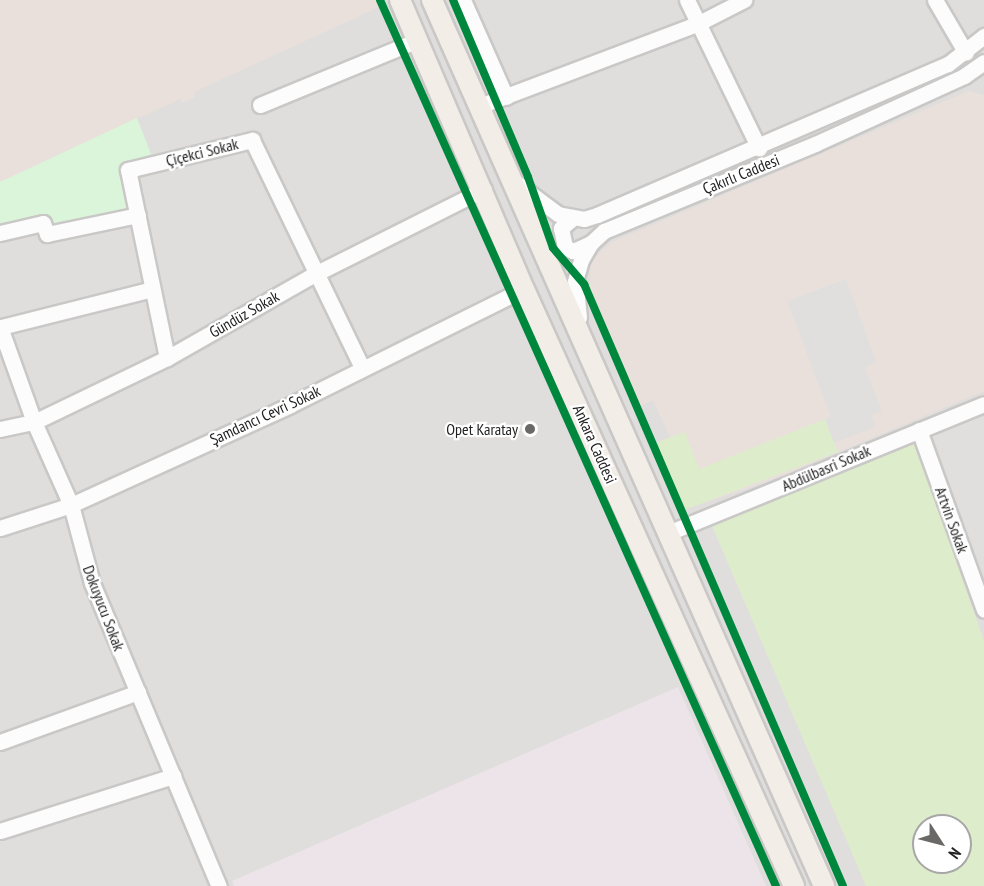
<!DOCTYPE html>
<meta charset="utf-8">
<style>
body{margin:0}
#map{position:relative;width:984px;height:886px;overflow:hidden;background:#f0eeeb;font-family:"PT Sans Narrow",sans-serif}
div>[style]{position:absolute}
.residential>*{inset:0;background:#dfdedc}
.industrial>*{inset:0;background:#ede4e9}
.military>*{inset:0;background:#eae0db}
.grass>*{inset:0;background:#ddeccb}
.park>*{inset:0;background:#daf5da}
.parking>*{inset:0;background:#e0dfde}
.roads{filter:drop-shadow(2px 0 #c9c8c7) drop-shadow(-2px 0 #c9c8c7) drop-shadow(0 2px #c9c8c7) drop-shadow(0 -2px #c9c8c7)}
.minor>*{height:15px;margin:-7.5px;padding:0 7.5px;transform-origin:7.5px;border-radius:7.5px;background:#fdfcfc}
.major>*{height:20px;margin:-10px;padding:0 10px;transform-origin:10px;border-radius:10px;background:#f3ede7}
.cycleway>*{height:8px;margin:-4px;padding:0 4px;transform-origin:4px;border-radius:4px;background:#00873e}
.dots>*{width:16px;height:16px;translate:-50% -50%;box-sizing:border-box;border:3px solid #fff;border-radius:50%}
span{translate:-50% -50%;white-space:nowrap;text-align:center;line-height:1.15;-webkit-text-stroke:4.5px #fff;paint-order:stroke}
.street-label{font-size:16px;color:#222}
.poi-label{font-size:16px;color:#222}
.right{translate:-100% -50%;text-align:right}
.north{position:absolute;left:912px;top:814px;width:60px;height:60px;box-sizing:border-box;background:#fff;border:2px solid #a7a7a7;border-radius:50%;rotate:126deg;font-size:16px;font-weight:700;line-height:24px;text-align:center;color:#222}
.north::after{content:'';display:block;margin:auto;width:21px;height:27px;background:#6a6968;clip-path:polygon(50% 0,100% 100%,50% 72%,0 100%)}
</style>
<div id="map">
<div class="residential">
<div style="clip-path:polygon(evenodd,0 0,984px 0,984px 886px,0 886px,0 0,924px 826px,960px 826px,960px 862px,924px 862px,924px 826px)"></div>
</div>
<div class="industrial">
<div style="clip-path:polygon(678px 687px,766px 886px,234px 886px,232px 881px)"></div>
</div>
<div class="military">
<div style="clip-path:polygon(0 0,379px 0,381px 6px,194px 92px,195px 97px,183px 103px,180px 99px,0 182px)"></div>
<div style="clip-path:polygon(969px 91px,984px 95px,984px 391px,776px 478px,684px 510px,655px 443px,670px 437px,653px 400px,639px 406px,589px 289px,591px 261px,612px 242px)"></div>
</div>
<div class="grass">
<div style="clip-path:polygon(825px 419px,838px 452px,684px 510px,655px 443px,685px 432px,699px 469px)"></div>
<div style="clip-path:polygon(evenodd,914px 441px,984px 641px,984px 886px,866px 886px,712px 526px,914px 441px,924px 826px,960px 826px,960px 862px,924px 862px,924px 826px)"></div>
</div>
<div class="park">
<div style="clip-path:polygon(137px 118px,151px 154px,127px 164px,134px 210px,53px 229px,35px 216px,0 226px,0 182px)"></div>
</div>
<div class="parking">
<div style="clip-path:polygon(846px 279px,877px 363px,865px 367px,882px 412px,872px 415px,876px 427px,834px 443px,825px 419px,830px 416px,787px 301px)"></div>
<div style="clip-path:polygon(984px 415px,984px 555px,978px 558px,933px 435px)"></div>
</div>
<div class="roads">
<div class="minor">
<div style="left:463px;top:0;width:106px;rotate:66.1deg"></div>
<div style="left:687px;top:0;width:165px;rotate:64.1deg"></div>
<div style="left:935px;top:0;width:61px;rotate:59.7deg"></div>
<div style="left:260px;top:105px;width:171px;rotate:-22.4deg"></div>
<div style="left:477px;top:107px;width:237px;rotate:-20.7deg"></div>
<div style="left:699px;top:23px;width:51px;rotate:-27.1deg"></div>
<div style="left:515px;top:182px;width:54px;rotate:36.7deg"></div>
<div style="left:558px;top:214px;width:26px;rotate:11deg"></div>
<div style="left:584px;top:219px;width:14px;rotate:-17deg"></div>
<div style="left:597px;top:215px;width:382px;rotate:-23.3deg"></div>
<div style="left:948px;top:64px;width:46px;rotate:-37.9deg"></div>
<div style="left:573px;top:218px;width:16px;rotate:140deg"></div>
<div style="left:561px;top:228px;width:19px;rotate:78deg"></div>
<div style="left:565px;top:247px;width:9px;rotate:27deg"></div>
<div style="left:573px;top:251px;width:20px;rotate:-24deg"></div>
<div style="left:0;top:233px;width:44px;rotate:-13.1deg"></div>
<div style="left:43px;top:223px;width:12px;rotate:70deg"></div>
<div style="left:47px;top:234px;width:93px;rotate:-11.8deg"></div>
<div style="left:579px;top:317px;width:36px;rotate:-96deg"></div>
<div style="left:575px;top:281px;width:22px;rotate:-74deg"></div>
<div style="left:581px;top:260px;width:20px;rotate:-60deg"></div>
<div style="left:591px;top:243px;width:18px;rotate:-43deg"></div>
<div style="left:604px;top:231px;width:228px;rotate:-22.4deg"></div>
<div style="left:815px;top:144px;width:164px;rotate:-24.5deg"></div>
<div style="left:964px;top:76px;width:24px;rotate:-35deg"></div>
<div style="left:0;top:327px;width:101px;rotate:70.3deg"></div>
<div style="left:34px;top:422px;width:91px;rotate:66deg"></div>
<div style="left:71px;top:505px;width:81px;rotate:74.9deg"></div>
<div style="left:92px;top:583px;width:329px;rotate:67.3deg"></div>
<div style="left:1px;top:327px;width:156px;rotate:-14.1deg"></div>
<div style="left:167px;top:358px;width:192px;rotate:-101.7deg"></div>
<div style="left:128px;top:170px;width:128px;rotate:-13.6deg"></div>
<div style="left:252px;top:140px;width:253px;rotate:64.2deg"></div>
<div style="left:0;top:429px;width:35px;rotate:-12deg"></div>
<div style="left:34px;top:422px;width:148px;rotate:-25.7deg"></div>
<div style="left:167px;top:358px;width:170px;rotate:-29.6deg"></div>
<div style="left:315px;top:274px;width:189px;rotate:-26.7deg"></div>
<div style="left:919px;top:430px;width:191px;rotate:70.1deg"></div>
<div style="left:0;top:528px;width:75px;rotate:-17.9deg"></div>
<div style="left:71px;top:505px;width:241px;rotate:-24.5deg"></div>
<div style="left:290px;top:405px;width:261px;rotate:-26.4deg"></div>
<div style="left:668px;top:533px;width:341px;rotate:-22.2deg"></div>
<div style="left:0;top:742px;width:147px;rotate:-19.9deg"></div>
<div style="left:0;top:831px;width:182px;rotate:-17.6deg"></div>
</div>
<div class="major">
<div style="left:400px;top:0;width:314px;rotate:66.8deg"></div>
<div style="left:524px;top:289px;width:655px;rotate:65.66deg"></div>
<div style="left:432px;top:0;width:969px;rotate:66.13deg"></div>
</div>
</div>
<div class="cycleway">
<div style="left:380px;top:0;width:970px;rotate:65.92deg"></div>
<div style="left:453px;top:0;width:192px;rotate:67deg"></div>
<div style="left:528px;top:177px;width:75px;rotate:70.6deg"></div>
<div style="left:553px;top:248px;width:48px;rotate:49.3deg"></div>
<div style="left:584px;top:284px;width:655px;rotate:66.72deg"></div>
</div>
<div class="dots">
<div style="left:530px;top:429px;background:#6a6968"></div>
</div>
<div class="street-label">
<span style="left:202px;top:152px;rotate:-14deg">Çiçekci Sokak</span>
<span style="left:741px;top:174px;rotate:-22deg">Çakırlı Caddesi</span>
<span style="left:244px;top:314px;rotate:-30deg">Gündüz Sokak</span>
<span style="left:265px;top:415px;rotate:-25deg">Şamdancı Cevri Sokak</span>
<span style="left:595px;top:444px;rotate:66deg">Ankara Caddesi</span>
<span style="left:826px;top:468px;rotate:-23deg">Abdülbasri Sokak</span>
<span style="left:952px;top:520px;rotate:70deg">Artvin Sokak</span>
<span style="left:104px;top:608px;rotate:69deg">Dokuyucu Sokak</span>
</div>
<div class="poi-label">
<span class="right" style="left:518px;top:429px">Opet Karatay</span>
</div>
<div class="north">N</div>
</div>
